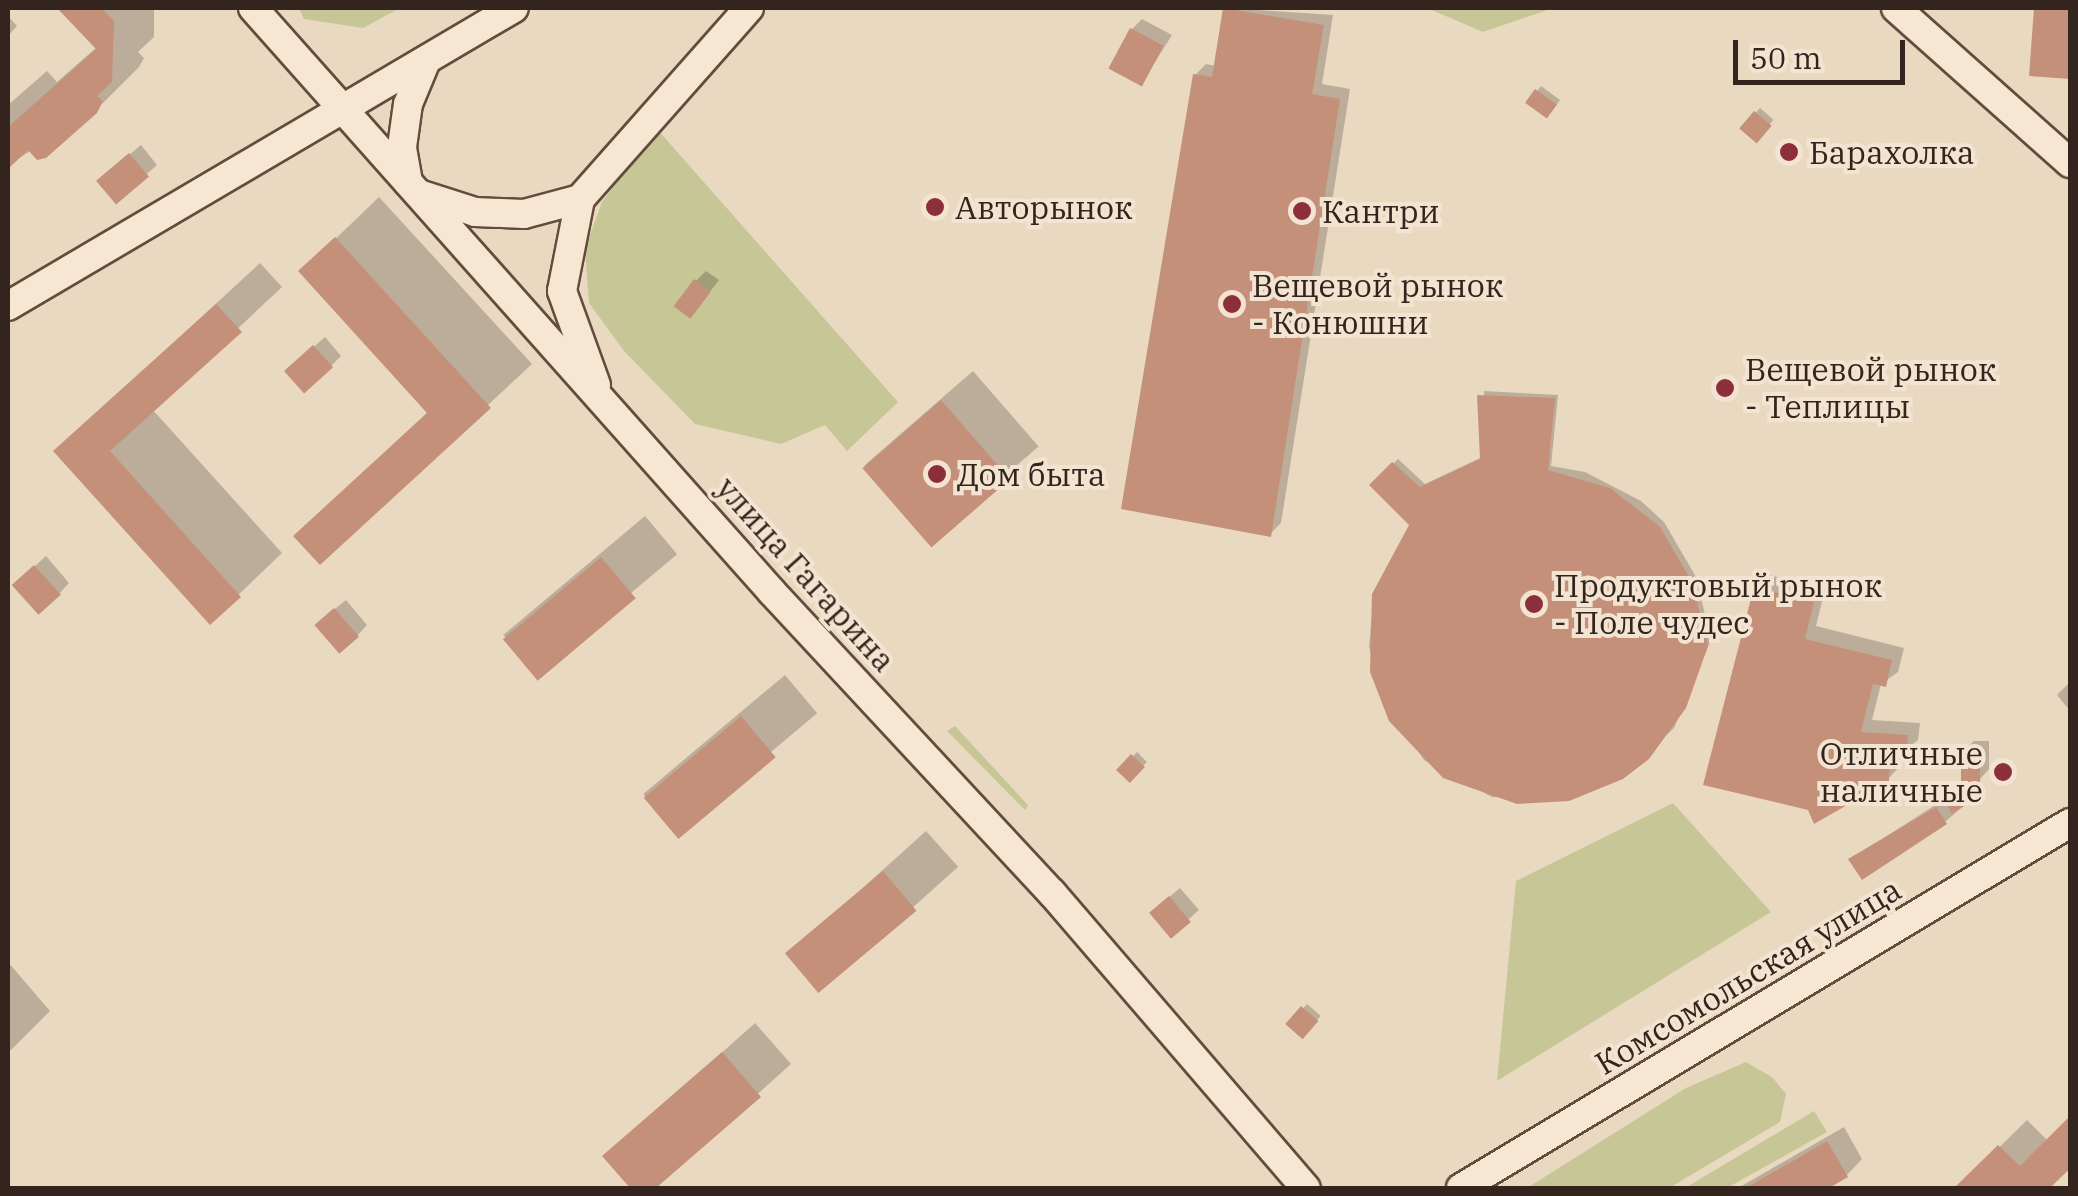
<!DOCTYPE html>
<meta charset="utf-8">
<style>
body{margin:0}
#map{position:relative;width:2078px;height:1196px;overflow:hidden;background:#ead9c1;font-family:"IBM Plex Serif",serif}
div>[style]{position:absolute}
.green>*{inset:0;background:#c7c696}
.shadow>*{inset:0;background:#0003;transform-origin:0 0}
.building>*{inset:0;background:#c5907a;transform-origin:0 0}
.roads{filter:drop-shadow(2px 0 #644c3d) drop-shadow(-2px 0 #644c3d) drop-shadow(0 2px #644c3d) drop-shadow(0 -2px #644c3d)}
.secondary>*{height:28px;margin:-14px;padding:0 14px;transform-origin:14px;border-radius:14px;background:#f6e7d3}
.dots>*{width:28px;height:28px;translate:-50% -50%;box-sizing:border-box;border:5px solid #f2e4d0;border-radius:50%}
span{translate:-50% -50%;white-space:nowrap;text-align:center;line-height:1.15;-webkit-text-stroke:8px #f2e4d0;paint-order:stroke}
.poi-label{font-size:32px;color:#33251d}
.left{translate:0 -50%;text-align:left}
.right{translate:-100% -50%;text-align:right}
.street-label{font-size:32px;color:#33251d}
.frame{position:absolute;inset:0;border:10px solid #33251d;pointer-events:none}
.scale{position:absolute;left:1733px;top:40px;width:172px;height:45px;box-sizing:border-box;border:5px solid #33251d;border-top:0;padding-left:12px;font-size:30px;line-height:35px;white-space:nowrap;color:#33251d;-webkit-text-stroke:8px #f2e4d0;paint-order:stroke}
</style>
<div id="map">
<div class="green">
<div style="clip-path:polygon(299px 8px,400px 8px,363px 28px,304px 19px)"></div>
<div style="clip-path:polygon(1427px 8px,1553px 8px,1483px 32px)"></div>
<div style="clip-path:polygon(657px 129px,898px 402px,847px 451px,825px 425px,781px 444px,695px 424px,624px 351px,589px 303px,585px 249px,602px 202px)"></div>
<div style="clip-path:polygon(955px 726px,1028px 805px,1025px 810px,947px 731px)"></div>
<div style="clip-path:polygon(1673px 803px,1771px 912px,1497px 1081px,1516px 881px)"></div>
<div style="clip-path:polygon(1746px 1062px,1772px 1077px,1786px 1094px,1780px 1122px,1669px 1188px,1527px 1188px,1686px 1088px)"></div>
<div style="clip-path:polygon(1814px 1111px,1827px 1132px,1727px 1188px,1685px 1188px)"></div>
</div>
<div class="shadow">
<div style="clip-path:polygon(60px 8px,154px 8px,154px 37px,138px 52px,144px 58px,139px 67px,95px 111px,8px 165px,8px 105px,47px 71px,57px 82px,97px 47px)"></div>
<div style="clip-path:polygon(1227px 8px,1333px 15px,1322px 84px,1350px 89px,1281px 523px,1270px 534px,1195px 75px,1206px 64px,1216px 66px)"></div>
<div style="clip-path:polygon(2037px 8px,2070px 8px,2070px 76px,2032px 74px)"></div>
<div style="clip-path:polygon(8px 16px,17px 26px,8px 36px)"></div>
<div style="clip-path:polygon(1142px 19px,1172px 35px,1142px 83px,1132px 29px)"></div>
<div style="clip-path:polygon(1541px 86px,1560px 100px,1551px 112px,1528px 103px)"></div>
<div style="left:1760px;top:108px;width:18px;height:27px;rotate:41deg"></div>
<div style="clip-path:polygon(141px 145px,157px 165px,116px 201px,110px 171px)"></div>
<div style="clip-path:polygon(379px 197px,532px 364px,320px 561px,296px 536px,429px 411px,301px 272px)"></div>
<div style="clip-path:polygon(260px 263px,282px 287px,152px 409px,282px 553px,210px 622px,56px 451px)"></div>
<div style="clip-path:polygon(706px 271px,719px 280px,691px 316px,696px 281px)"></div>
<div style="clip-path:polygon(325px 337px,341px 356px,331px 366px,298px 361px)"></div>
<div style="left:973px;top:371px;width:100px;height:144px;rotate:49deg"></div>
<div style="clip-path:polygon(1484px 391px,1558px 395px,1551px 466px,1585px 472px,1641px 501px,1664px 522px,1696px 577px,1711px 640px,1674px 728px,1622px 777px,1569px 798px,1492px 797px,1424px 760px,1380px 696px,1369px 646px,1374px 594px,1412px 524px,1372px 485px,1398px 459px,1425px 484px,1482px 457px)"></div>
<div style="left:645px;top:516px;width:50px;height:185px;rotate:50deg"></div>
<div style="clip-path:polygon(46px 556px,69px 583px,59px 594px,25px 575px)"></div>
<div style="clip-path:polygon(1769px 575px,1825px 589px,1816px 626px,1904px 648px,1898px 672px,1881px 684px,1872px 720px,1920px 723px,1918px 740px,1902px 753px,1901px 765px,1888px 779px,1756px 588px)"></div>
<div style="clip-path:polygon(346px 600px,367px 625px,357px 636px,327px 615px)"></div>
<div style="left:785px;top:675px;width:50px;height:185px;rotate:50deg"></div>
<div style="clip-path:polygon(2070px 682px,2070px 711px,2057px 695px)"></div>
<div style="clip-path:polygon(1974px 741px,1989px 741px,1989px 769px,1979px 780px,1963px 751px)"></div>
<div style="left:1137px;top:752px;width:14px;height:25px;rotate:45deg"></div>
<div style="clip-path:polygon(1968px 784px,1975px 796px,1945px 822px,1851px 859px)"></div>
<div style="left:926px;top:831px;width:48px;height:184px;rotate:48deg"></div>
<div style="clip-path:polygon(1180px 888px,1199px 910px,1171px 935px,1162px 903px)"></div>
<div style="clip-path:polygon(8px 962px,50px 1011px,8px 1053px)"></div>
<div style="left:1307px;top:1004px;width:18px;height:28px;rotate:41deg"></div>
<div style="clip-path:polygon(755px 1023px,791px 1064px,653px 1188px,633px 1188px,606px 1156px)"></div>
<div style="clip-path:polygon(2070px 1119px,2070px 1169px,2049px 1188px,1958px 1188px,2027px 1120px,2048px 1141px)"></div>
<div style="clip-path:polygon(1844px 1127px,1862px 1159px,1847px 1175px,1824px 1188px,1738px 1188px)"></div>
</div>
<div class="building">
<div style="clip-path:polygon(57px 8px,101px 8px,114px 21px,112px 82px,97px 96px,103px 101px,97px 113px,46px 158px,37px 160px,28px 150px,8px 169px,8px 127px,96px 49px)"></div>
<div style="clip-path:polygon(1223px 8px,1324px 25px,1312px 94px,1340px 99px,1271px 537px,1121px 509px,1193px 74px,1212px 77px)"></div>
<div style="clip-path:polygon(2034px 8px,2070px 8px,2070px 79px,2029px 76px)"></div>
<div style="left:1130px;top:28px;width:38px;height:46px;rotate:28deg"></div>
<div style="left:1535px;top:89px;width:27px;height:17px;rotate:36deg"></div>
<div style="left:1754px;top:111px;width:23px;height:23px;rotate:40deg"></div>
<div style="left:129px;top:153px;width:31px;height:43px;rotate:50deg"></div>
<div style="clip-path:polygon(335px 237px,491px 408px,320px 565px,293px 536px,427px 413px,298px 271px)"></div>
<div style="left:694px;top:279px;width:21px;height:34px;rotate:37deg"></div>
<div style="clip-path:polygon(216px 304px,242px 332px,110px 451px,241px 597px,210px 625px,53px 451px)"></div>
<div style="left:313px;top:345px;width:30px;height:39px;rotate:48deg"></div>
<div style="clip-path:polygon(1477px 395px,1555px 398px,1548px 470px,1610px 488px,1660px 527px,1692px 582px,1708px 646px,1686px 708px,1649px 759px,1623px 779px,1569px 801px,1517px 804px,1443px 778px,1389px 721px,1370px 672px,1372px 594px,1409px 525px,1369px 485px,1392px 462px,1420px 487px,1480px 459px)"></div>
<div style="left:941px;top:400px;width:105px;height:104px;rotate:49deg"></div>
<div style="left:601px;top:557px;width:54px;height:128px;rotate:50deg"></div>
<div style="left:34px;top:565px;width:40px;height:30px;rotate:48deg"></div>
<div style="clip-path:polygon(1754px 587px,1814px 602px,1805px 639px,1892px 660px,1886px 687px,1873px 684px,1861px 732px,1908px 735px,1906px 756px,1890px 755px,1889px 781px,1814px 824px,1808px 810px,1703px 785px)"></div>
<div style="left:334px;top:608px;width:38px;height:26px;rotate:49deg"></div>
<div style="left:741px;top:716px;width:54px;height:127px;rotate:50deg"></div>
<div style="left:1961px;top:750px;width:19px;height:32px"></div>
<div style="left:1131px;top:754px;width:19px;height:22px;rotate:43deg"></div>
<div style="left:1963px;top:787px;width:17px;height:23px;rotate:59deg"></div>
<div style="clip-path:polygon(1936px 807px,1947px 824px,1862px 880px,1848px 859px)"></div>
<div style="left:883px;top:871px;width:52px;height:128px;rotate:50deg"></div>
<div style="left:1169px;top:896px;width:34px;height:26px;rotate:50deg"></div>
<div style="left:1301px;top:1006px;width:23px;height:24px;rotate:41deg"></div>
<div style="clip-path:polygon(722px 1052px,761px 1097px,656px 1188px,630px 1188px,602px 1156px)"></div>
<div style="clip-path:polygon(2070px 1116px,2070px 1168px,2050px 1188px,1954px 1188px,1998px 1145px,2020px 1166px)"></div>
<div style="clip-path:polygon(1827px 1141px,1848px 1177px,1829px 1188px,1746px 1188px)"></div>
</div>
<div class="roads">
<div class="secondary">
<div style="left:253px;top:8px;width:781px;rotate:48.37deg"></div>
<div style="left:772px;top:592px;width:411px;rotate:47.1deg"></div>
<div style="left:1052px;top:893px;width:389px;rotate:49.3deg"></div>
<div style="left:1896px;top:8px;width:233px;rotate:41.7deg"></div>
<div style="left:408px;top:182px;width:36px;rotate:-100deg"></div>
<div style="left:402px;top:147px;width:43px;rotate:-82.1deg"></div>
<div style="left:408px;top:104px;width:44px;rotate:-67.5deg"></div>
<div style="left:419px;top:194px;width:59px;rotate:17.8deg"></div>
<div style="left:475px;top:212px;width:49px;rotate:2.3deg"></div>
<div style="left:524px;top:214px;width:58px;rotate:-15deg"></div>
<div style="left:8px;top:306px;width:587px;rotate:-30.5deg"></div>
<div style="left:596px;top:385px;width:100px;rotate:-109.9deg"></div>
<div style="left:562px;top:291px;width:94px;rotate:-78.9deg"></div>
<div style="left:580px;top:199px;width:255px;rotate:-48.5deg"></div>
<div style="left:1461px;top:1188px;width:710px;rotate:-30.94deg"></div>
</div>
</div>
<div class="dots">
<div style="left:1789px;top:152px;background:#8c2f3b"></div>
<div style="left:935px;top:207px;background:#8c2f3b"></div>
<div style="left:1302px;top:211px;background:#8c2f3b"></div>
<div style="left:1232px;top:304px;background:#8c2f3b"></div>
<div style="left:1725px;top:388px;background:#8c2f3b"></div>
<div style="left:937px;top:474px;background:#8c2f3b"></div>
<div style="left:1534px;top:604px;background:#8c2f3b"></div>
<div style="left:2003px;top:772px;background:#8c2f3b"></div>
</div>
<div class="poi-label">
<span class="left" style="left:1809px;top:152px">Барахолка</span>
<span class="left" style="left:955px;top:207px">Авторынок</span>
<span class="left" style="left:1322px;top:211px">Кантри</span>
<span class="left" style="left:1252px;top:304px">Вещевой рынок<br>- Конюшни</span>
<span class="left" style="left:1745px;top:388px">Вещевой рынок<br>- Теплицы</span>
<span class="left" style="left:957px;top:474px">Дом быта</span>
<span class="left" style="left:1554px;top:604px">Продуктовый рынок<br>- Поле чудес</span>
<span class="right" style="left:1983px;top:772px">Отличные<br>наличные</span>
</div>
<div class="street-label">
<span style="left:806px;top:574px;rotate:48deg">улица Гагарина</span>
<span style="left:1748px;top:976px;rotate:-31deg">Комсомольская улица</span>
</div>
<div class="frame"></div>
<div class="scale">50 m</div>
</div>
